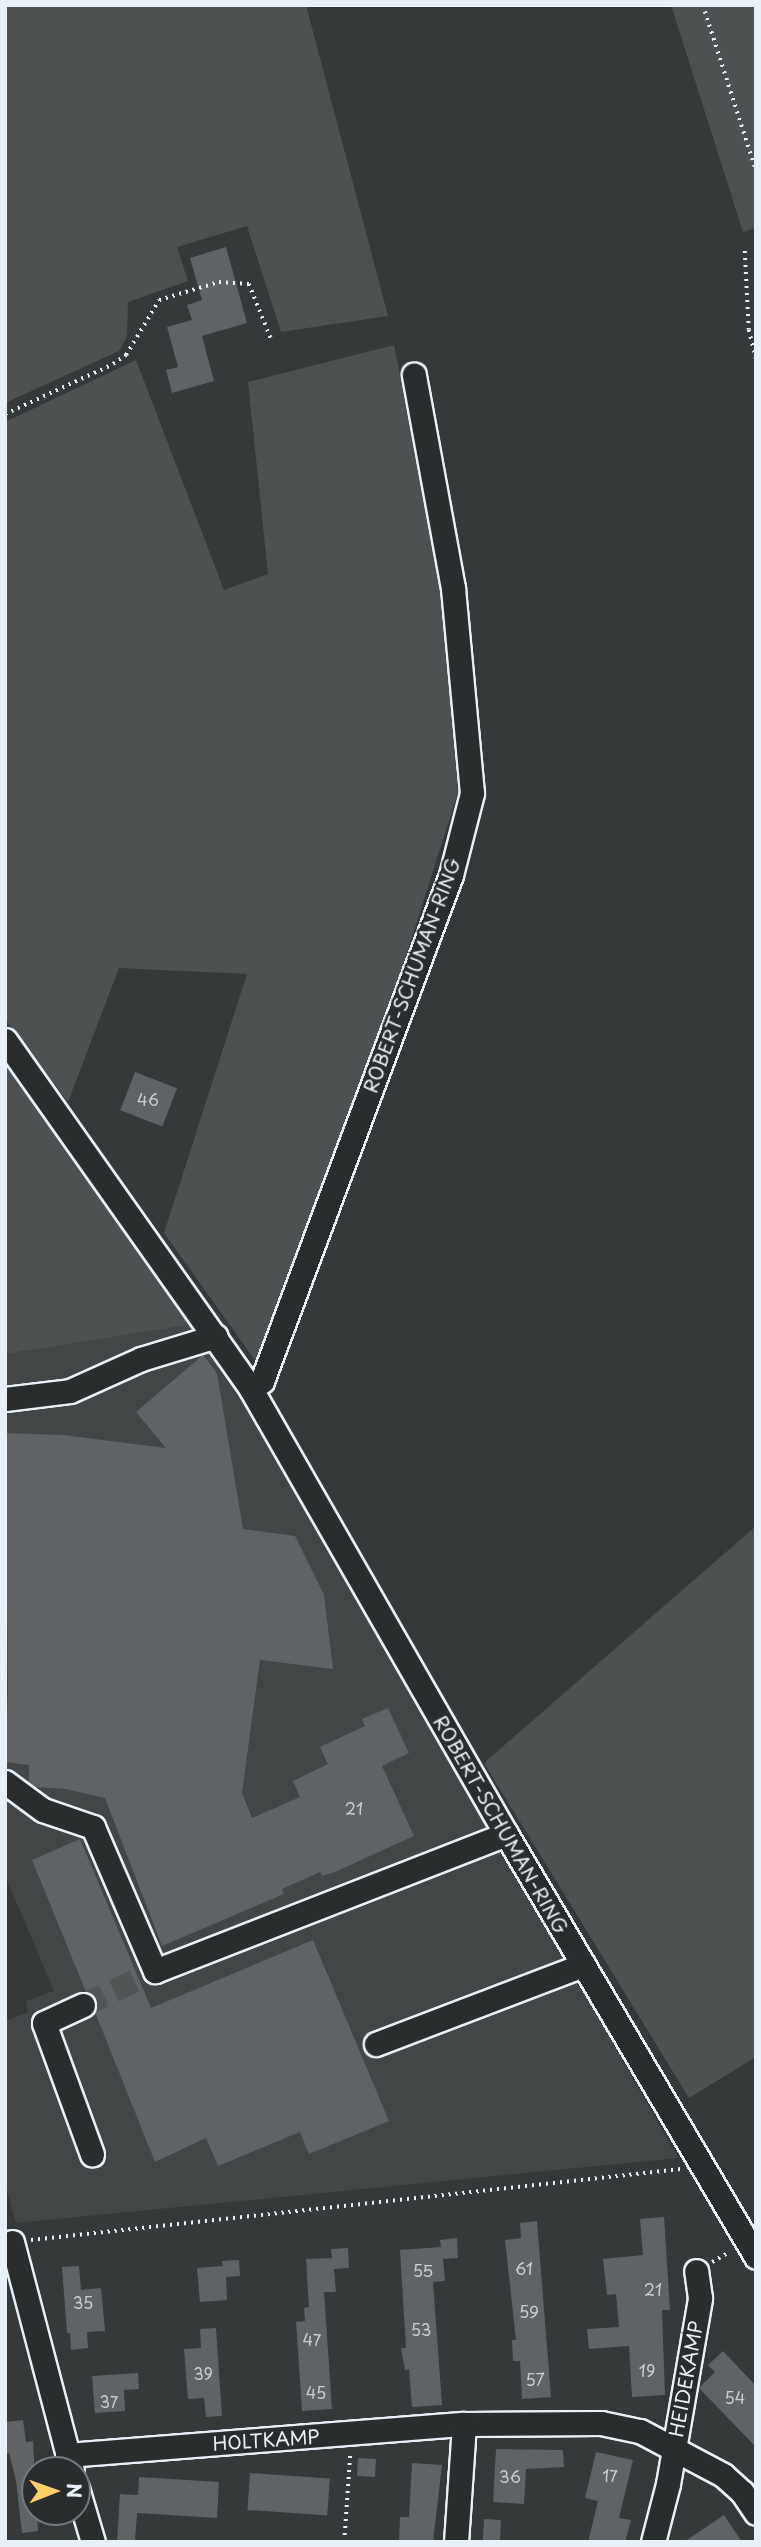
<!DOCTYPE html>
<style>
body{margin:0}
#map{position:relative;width:761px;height:2547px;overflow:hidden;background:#35393a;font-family:"Playpen Sans",sans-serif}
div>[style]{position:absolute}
.built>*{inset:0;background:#424647}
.green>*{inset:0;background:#4d5152}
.building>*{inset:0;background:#5f6365;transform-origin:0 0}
.minor-tunnel>*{height:23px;margin-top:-11.5px;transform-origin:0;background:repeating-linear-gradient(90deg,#505556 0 23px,transparent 0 34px)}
.path>*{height:3.5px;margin-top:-1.75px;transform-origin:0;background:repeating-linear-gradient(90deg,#e8f1f8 0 2px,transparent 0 7px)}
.roads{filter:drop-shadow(2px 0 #e8f1f8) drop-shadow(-2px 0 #e8f1f8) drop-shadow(0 2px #e8f1f8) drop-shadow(0 -2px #e8f1f8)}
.minor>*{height:23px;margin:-11.5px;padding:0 11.5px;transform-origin:11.5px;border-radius:11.5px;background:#2a2d2e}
span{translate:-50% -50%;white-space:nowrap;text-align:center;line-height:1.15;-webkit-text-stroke:5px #2a2d2e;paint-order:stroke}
.number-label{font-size:16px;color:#c6ced3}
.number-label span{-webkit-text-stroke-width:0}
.street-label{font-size:19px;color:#e8f1f8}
.frame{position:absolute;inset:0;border:7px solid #e8f1f8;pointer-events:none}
.north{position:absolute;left:21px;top:2456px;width:70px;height:70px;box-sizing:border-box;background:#2a2d2e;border:2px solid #767b7f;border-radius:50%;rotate:89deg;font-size:19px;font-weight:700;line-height:28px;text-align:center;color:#e8f1f8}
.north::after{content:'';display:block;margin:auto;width:24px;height:32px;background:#ffd166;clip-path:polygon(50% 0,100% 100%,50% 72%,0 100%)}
</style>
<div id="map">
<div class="built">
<div style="clip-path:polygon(195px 1324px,273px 1442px,678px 2158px,16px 2223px,5px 2183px,5px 2021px,28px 2012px,26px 2001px,54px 1991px,5px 1875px,5px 1354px)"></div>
</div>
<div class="green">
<div style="clip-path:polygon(5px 5px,306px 5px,388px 316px,281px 332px,247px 226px,177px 247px,188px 281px,128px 302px,127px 337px,119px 351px,5px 403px)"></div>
<div style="clip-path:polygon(671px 5px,756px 5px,756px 228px,743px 232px)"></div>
<div style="clip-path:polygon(394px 345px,442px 592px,458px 792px,398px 981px,259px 1366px,164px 1233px,247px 974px,119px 968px,68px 1102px,5px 1019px,5px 422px,136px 360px,224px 590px,268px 574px,248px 382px)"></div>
<div style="clip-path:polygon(5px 1056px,195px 1324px,5px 1354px)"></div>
<div style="clip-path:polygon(756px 1526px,756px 2057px,689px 2098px,484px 1763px)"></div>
</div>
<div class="building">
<div style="clip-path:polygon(226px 247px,247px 323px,202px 336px,214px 381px,172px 393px,166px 370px,178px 367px,167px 327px,192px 320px,187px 305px,202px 300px,190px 258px)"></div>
<div style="left:135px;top:1072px;width:45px;height:41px;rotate:21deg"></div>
<div style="clip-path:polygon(203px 1355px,217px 1373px,243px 1529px,295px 1536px,324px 1595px,333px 1669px,260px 1660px,242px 1793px,252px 1818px,300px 1797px,293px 1781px,328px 1764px,320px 1747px,365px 1726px,362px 1719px,388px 1708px,409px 1753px,382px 1766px,414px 1836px,335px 1872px,322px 1876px,320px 1872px,282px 1889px,284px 1894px,162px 1946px,105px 1798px,66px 1789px,36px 1787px,29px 1782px,29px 1765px,5px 1762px,8px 1691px,5px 1433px,63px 1435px,166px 1448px,136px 1412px)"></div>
<div style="clip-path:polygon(80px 1839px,151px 2008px,313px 1940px,389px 2121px,309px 2154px,300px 2132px,218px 2166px,206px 2138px,155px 2162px,95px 2012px,96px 2000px,86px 1992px,32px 1860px)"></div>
<div style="clip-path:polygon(664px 2217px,670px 2310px,662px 2310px,665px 2395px,632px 2397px,629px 2346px,589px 2349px,587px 2329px,619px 2327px,616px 2294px,607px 2295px,603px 2259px,643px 2255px,640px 2219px)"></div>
<div style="clip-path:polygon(537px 2221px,551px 2397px,522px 2399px,520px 2361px,513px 2361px,512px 2340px,516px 2340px,505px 2240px,521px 2238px,520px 2223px)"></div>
<div style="clip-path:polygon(457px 2238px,458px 2258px,443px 2259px,445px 2281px,433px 2282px,442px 2405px,412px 2407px,409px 2369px,405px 2370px,401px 2348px,406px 2348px,400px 2250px,441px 2247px,440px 2240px)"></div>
<div style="clip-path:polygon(348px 2248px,349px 2268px,334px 2269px,336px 2292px,324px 2292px,332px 2409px,302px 2411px,296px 2322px,305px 2321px,304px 2308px,309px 2307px,306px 2259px,332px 2258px,331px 2249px)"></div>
<div style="clip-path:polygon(239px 2260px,240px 2276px,226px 2277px,227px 2300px,200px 2302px,197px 2268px,223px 2266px,222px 2261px)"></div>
<div style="clip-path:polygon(79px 2266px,81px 2290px,101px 2288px,105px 2331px,87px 2332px,88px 2348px,71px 2350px,70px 2333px,67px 2333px,62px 2267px)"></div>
<div style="clip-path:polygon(216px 2328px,222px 2416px,206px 2417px,204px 2398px,188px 2399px,184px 2349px,201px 2348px,200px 2329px)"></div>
<div style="clip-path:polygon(723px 2351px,756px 2386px,756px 2447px,699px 2388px,715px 2372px,708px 2365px)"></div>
<div style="clip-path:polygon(138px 2373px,139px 2389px,124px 2390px,125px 2411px,95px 2413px,92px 2376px)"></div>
<div style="clip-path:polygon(23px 2420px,26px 2442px,33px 2441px,38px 2531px,22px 2533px,16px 2481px,9px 2453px,5px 2454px,5px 2422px)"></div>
<div style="clip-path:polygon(496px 2449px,563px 2450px,564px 2467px,526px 2469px,524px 2504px,493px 2502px)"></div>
<div style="clip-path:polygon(596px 2452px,633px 2460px,619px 2518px,631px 2520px,625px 2542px,588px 2542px,598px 2501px,585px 2498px)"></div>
<div style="left:358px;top:2458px;width:18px;height:18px;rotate:3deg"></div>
<div style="clip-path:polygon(412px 2463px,442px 2465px,433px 2542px,399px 2542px,400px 2517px,409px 2517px)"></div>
<div style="left:250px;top:2473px;width:80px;height:37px;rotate:4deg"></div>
<div style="clip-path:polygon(139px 2477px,219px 2482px,217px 2518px,137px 2513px,135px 2542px,117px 2542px,120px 2494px,138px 2495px)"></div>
<div style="clip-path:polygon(724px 2515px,742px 2542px,684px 2542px)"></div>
<div style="left:484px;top:2519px;width:17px;height:23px;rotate:3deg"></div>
</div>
<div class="minor-tunnel">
<div style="left:83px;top:2005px;width:80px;rotate:-25.3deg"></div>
</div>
<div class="path">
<div style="left:703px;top:5px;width:173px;rotate:72.2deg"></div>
<div style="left:745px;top:251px;width:79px;rotate:87.1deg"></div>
<div style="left:749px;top:330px;width:29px;rotate:76deg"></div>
<div style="left:5px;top:414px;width:119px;rotate:-24.8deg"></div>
<div style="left:113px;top:364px;width:16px;rotate:-35deg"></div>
<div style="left:126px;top:355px;width:64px;rotate:-59deg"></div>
<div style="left:159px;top:300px;width:63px;rotate:-16.7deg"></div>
<div style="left:219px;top:282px;width:30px;rotate:4deg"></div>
<div style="left:249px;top:284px;width:61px;rotate:68deg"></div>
<div style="left:31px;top:2240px;width:654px;rotate:-6.23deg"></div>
<div style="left:712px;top:2262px;width:20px;rotate:-30deg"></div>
<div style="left:344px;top:2542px;width:89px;rotate:-86.1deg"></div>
</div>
<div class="roads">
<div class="minor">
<div style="left:5px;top:1040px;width:427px;rotate:54.8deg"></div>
<div style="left:251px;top:1389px;width:513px;rotate:60.19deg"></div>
<div style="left:506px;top:1834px;width:491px;rotate:59.4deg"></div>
<div style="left:251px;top:1389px;width:14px;rotate:-36deg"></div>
<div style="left:262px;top:1381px;width:540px;rotate:-69.52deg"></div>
<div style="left:451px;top:875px;width:85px;rotate:-75.6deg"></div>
<div style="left:472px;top:793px;width:206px;rotate:-95.3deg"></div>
<div style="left:453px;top:588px;width:217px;rotate:-100.4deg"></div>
<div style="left:5px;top:1399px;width:65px;rotate:-7deg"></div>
<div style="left:70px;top:1391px;width:78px;rotate:-24.3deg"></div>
<div style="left:141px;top:1359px;width:78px;rotate:-17deg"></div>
<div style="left:5px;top:1782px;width:47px;rotate:36.4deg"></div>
<div style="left:43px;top:1810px;width:53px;rotate:18.8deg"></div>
<div style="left:93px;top:1827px;width:157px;rotate:66.7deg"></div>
<div style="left:155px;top:1971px;width:377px;rotate:-21.3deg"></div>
<div style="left:83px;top:2005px;width:43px;rotate:155.2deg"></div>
<div style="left:44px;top:2023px;width:140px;rotate:69.9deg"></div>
<div style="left:376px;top:2044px;width:222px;rotate:-20.9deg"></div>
<div style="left:12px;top:2242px;width:236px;rotate:75.3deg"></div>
<div style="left:67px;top:2455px;width:398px;rotate:-4.5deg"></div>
<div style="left:464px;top:2424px;width:137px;rotate:-0.4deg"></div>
<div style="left:601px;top:2423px;width:40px;rotate:12deg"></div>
<div style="left:640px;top:2431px;width:94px;rotate:27.9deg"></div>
<div style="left:723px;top:2475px;width:25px;rotate:42deg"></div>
<div style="left:742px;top:2492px;width:25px;rotate:56deg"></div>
<div style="left:77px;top:2488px;width:56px;rotate:73.5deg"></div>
<div style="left:456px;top:2542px;width:118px;rotate:-86.1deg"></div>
<div style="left:653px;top:2542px;width:60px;rotate:-75.5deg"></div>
<div style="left:668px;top:2484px;width:189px;rotate:-80.2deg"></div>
<div style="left:700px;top:2298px;width:27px;rotate:-98deg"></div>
</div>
</div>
<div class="number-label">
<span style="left:148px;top:1099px">46</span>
<span style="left:354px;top:1808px">21</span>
<span style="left:524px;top:2268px">61</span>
<span style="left:423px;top:2270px">55</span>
<span style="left:653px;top:2289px">21</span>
<span style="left:83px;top:2302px">35</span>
<span style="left:529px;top:2311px">59</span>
<span style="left:421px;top:2329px">53</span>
<span style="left:312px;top:2339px">47</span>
<span style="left:647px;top:2370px">19</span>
<span style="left:203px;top:2373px">39</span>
<span style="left:535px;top:2379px">57</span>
<span style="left:316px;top:2392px">45</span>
<span style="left:735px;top:2397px">54</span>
<span style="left:109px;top:2401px">37</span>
<span style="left:610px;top:2475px">17</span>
<span style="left:510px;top:2476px">36</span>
</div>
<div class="street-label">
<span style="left:412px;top:975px;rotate:-70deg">ROBERT-SCHUMAN-RING</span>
<span style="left:501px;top:1825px;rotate:60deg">ROBERT-SCHUMAN-RING</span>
<span style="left:686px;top:2379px;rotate:-80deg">HEIDEKAMP</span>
<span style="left:266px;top:2440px;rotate:-4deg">HOLTKAMP</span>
</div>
<div class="frame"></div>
<div class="north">N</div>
</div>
